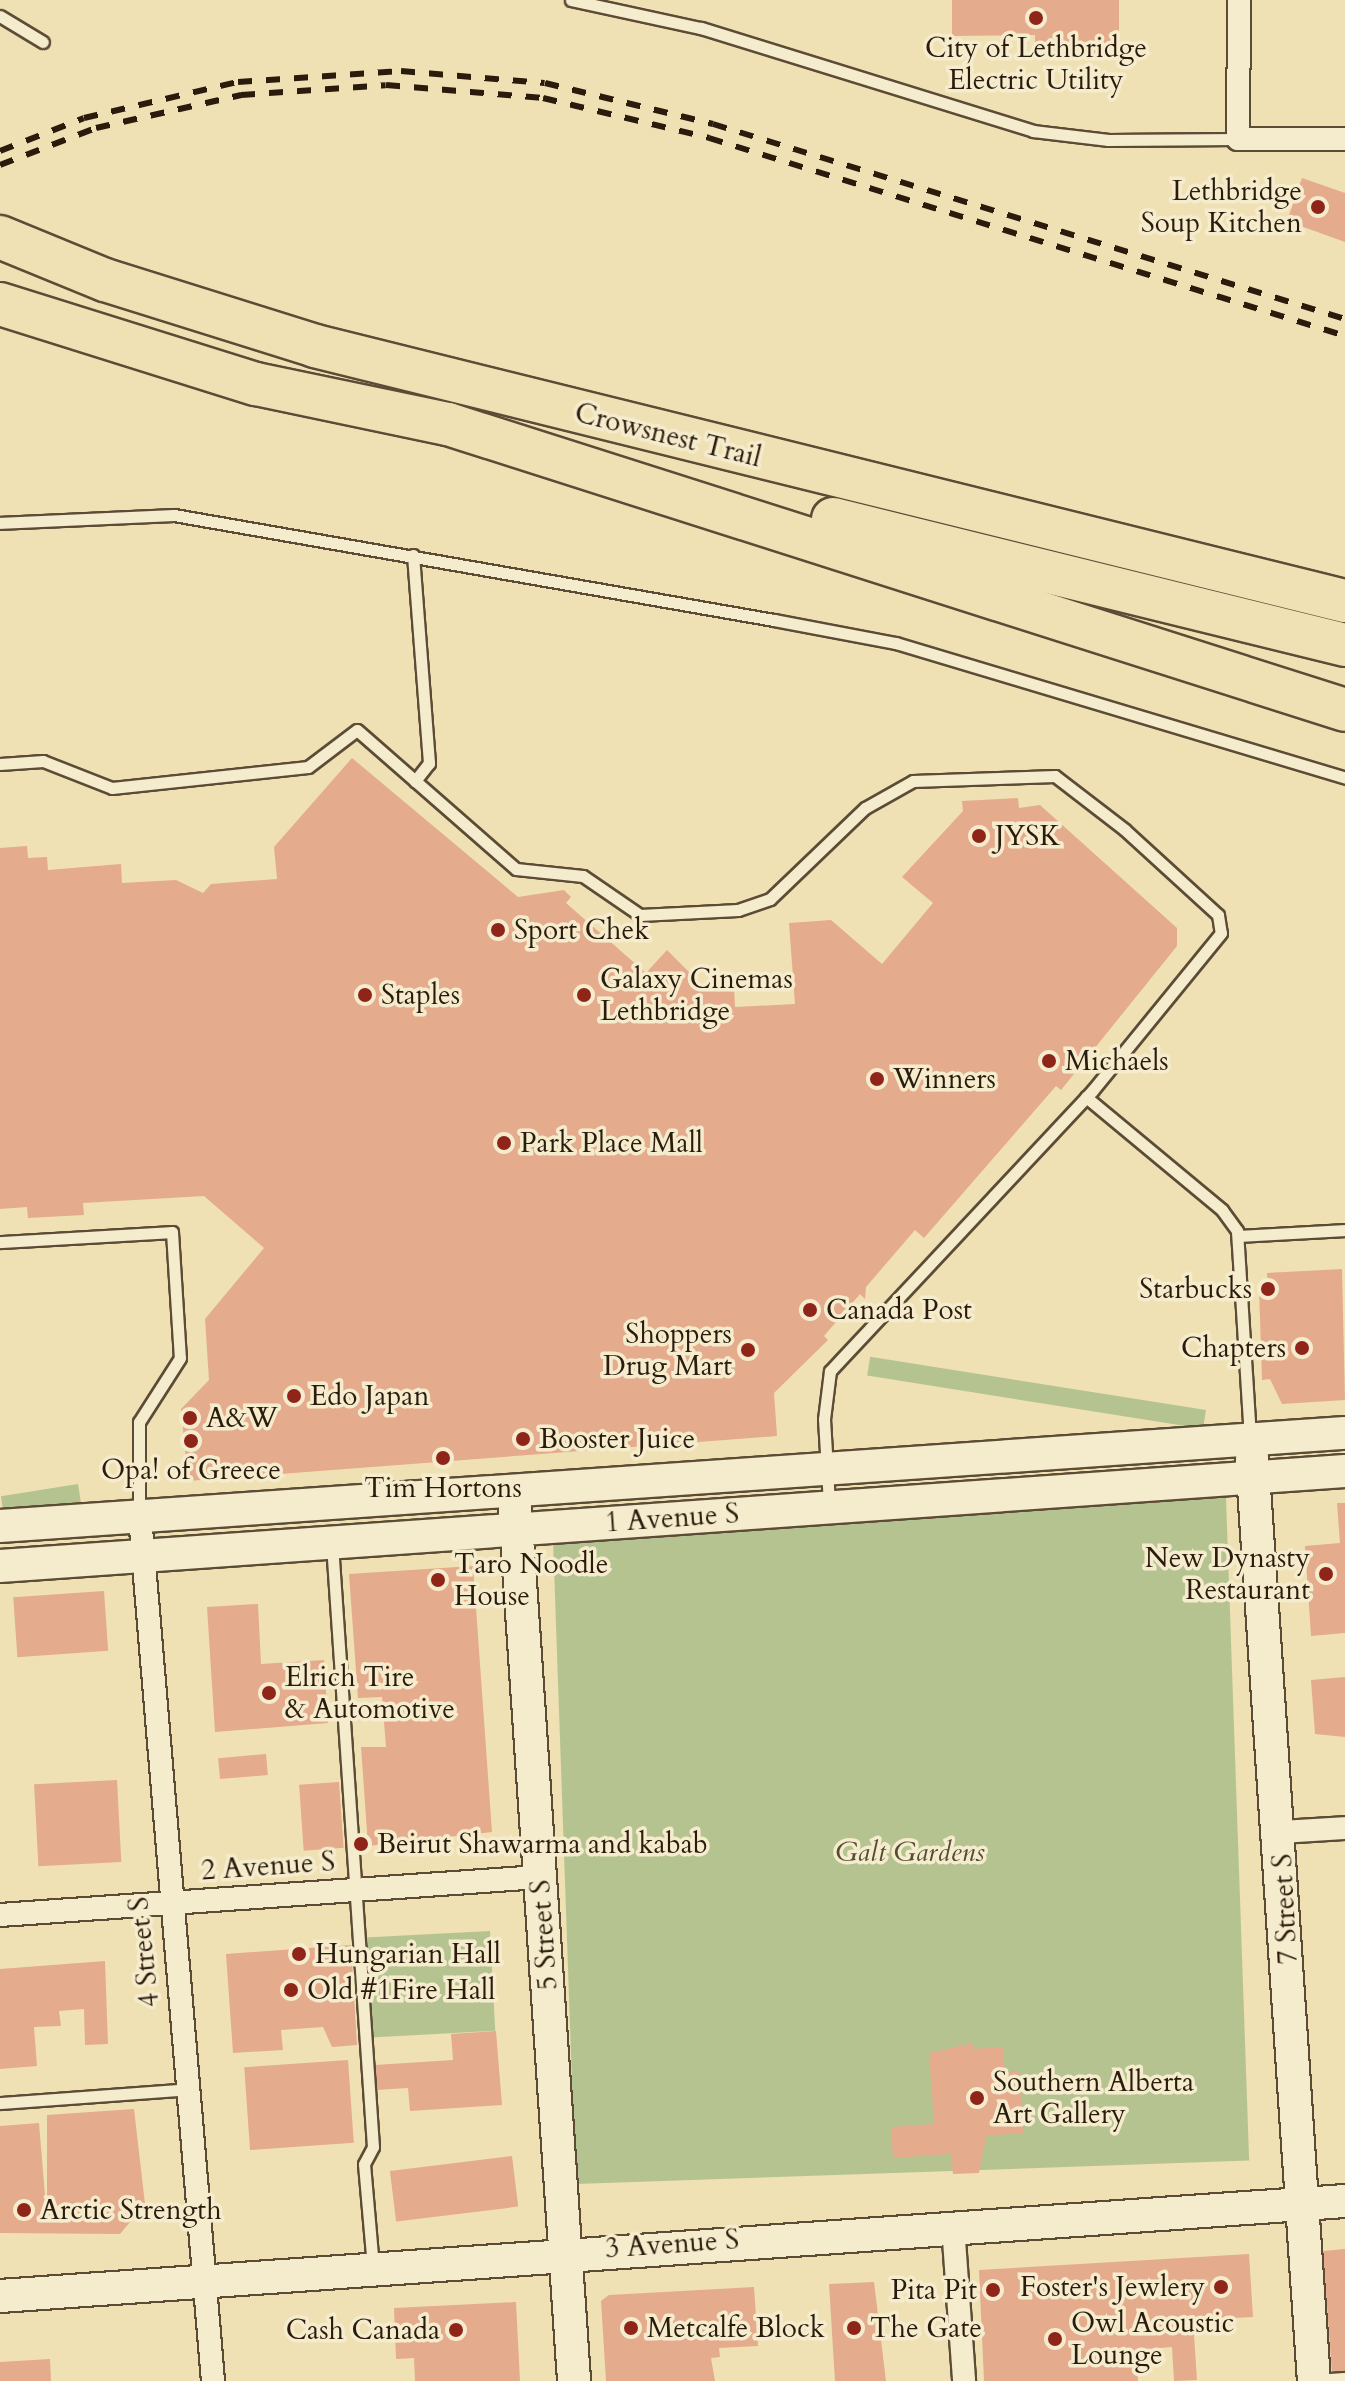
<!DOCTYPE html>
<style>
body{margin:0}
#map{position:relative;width:1345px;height:2381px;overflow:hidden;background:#efe1b3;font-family:Cardo,serif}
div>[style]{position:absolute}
.green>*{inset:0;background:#b5c390;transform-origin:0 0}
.building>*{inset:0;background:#e5ab8d;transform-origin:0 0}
.roads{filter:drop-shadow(2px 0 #5c4c36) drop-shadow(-2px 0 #5c4c36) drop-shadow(0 2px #5c4c36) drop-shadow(0 -2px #5c4c36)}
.lane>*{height:11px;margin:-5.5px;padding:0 5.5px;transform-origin:5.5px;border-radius:5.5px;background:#f5ecce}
.street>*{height:22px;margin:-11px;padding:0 11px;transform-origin:11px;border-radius:11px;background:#f5ecce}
.secondary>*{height:32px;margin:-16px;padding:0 16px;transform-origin:16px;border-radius:16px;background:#f5ecce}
.highway>*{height:42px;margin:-21px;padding:0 21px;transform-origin:21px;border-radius:21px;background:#efe1b3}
.rail>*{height:6px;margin-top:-3px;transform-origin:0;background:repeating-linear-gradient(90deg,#2b1b0c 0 14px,transparent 0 28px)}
.dots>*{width:22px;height:22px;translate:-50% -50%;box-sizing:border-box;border:4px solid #f5ecce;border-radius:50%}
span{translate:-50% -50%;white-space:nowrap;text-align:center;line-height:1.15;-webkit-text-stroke:7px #f5ecce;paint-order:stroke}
.poi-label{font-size:28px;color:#2b1b0c}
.right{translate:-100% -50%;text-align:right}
.left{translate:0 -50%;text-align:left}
.street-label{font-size:28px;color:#2b1b0c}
.park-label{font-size:28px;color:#544d34;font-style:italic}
</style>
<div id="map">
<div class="green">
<div style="left:1206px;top:1410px;width:19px;height:340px;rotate:99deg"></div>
<div style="left:78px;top:1484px;width:19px;height:78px;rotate:81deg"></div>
<div style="left:1226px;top:1498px;width:663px;height:674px;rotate:88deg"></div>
<div style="left:490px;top:1931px;width:100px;height:125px;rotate:87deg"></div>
</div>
<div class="building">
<div style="clip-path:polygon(952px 0,1119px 0,1119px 58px,1035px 58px,1035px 35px,952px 36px)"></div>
<div style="clip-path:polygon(1302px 178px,1345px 193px,1345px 242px,1287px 221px)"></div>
<div style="clip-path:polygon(352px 758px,518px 897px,564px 890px,571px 897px,566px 903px,646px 973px,667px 950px,706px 989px,734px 988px,735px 1007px,795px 1004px,789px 923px,831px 920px,882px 964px,933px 903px,902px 877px,963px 811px,962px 801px,1018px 798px,1019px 808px,1040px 805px,1177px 928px,1177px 946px,1061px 1090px,1056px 1086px,924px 1238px,915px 1230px,866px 1287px,865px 1299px,860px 1294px,824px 1336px,828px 1340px,774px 1393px,777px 1436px,188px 1481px,181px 1409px,209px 1380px,205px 1319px,264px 1248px,204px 1196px,83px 1203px,84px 1215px,28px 1218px,27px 1207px,0 1209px,0 848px,27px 846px,28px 858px,47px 857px,48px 870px,121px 864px,122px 883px,176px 880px,203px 893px,211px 884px,277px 879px,274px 847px)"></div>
<div style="clip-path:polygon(1342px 1269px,1345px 1400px,1282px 1404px,1270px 1379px,1262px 1380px,1259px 1289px,1268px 1289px,1267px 1273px)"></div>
<div style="clip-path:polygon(1337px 1503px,1345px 1503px,1345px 1633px,1311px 1636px,1305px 1546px,1340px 1543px)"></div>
<div style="clip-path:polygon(473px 1566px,492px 1832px,368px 1846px,361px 1747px,386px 1747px,382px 1697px,358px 1698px,349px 1574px)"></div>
<div style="left:104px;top:1591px;width:60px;height:91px;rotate:86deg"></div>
<div style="clip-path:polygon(258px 1604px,261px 1664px,324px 1660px,328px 1723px,215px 1732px,207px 1607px)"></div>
<div style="clip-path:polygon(1345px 1677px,1345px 1737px,1315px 1734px,1311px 1680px)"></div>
<div style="left:266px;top:1754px;width:21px;height:48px;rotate:85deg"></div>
<div style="left:117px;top:1780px;width:82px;height:83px;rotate:87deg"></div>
<div style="left:339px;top:1782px;width:66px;height:40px;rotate:86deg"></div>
<div style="clip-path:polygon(351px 1945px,357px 2045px,332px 2047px,323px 2027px,281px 2030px,283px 2050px,233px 2053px,226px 1954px)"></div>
<div style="clip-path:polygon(105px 1961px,108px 2044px,85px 2045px,84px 2009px,59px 2011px,61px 2026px,34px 2027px,37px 2066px,0 2069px,0 1969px)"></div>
<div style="clip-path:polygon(496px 2031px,502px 2105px,410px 2111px,408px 2088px,376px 2090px,375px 2065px,453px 2060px,451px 2034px)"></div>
<div style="clip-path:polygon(973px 2043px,974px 2049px,1003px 2047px,1005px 2073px,1020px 2071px,1024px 2133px,986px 2136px,979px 2173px,953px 2174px,951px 2154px,893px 2158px,891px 2127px,934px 2124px,929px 2053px)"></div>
<div style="left:348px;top:2060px;width:83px;height:104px;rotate:86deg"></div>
<div style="clip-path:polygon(134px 2109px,145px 2204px,120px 2234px,0 2233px,0 2126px,39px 2123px,47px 2219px,47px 2115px)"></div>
<div style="left:512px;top:2156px;width:51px;height:123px;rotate:83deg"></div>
<div style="clip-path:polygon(1345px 2249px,1345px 2374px,1332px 2374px,1323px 2251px)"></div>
<div style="clip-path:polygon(1249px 2254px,1253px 2317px,1193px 2320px,1197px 2380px,1174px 2381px,1172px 2347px,1136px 2350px,1138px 2381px,984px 2381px,979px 2270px)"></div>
<div style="clip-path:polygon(874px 2282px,886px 2381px,835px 2381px,829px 2284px)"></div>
<div style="clip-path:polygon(754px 2287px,758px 2346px,719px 2348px,720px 2357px,711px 2358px,715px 2381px,606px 2381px,601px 2301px,609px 2295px)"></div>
<div style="clip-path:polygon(516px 2302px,520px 2381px,415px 2381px,414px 2358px,396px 2359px,394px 2308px)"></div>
<div style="clip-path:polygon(50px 2359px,51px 2381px,0 2381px,0 2362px)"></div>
</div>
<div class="roads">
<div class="lane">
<div style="left:571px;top:0;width:133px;rotate:12.2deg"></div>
<div style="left:701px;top:28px;width:348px;rotate:17.2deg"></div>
<div style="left:1033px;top:131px;width:76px;rotate:6.8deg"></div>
<div style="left:1108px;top:140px;width:130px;rotate:-0.4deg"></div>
<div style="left:0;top:16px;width:50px;rotate:31.2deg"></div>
<div style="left:0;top:523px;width:174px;rotate:-2.6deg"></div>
<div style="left:174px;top:515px;width:609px;rotate:9.93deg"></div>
<div style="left:774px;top:620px;width:124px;rotate:10.7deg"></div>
<div style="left:896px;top:643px;width:469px;rotate:16.7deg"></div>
<div style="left:413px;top:555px;width:209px;rotate:85.6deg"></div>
<div style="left:429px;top:763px;width:23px;rotate:128deg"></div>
<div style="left:0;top:764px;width:43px;rotate:-4deg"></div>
<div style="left:43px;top:761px;width:74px;rotate:21.4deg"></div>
<div style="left:112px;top:788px;width:197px;rotate:-6.1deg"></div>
<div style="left:308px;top:767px;width:61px;rotate:-37.1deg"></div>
<div style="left:357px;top:730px;width:211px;rotate:41.2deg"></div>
<div style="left:516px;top:869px;width:67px;rotate:6deg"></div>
<div style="left:583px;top:876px;width:69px;rotate:34.4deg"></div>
<div style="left:640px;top:915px;width:98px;rotate:-2.9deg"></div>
<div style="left:738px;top:910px;width:34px;rotate:-19deg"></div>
<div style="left:770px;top:899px;width:132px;rotate:-43.8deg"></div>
<div style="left:865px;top:808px;width:55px;rotate:-29.4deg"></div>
<div style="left:913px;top:781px;width:142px;rotate:-2deg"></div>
<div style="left:1055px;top:776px;width:88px;rotate:37.6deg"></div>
<div style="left:1125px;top:830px;width:126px;rotate:42.4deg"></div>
<div style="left:1218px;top:915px;width:18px;rotate:81deg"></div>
<div style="left:1221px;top:933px;width:204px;rotate:129.2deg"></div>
<div style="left:1092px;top:1091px;width:383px;rotate:133.1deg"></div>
<div style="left:830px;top:1371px;width:48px;rotate:97.1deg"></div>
<div style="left:824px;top:1419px;width:84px;rotate:86.6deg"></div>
<div style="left:1086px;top:1097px;width:177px;rotate:39.7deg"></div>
<div style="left:1222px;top:1210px;width:26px;rotate:54deg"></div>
<div style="left:1237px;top:1231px;width:206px;rotate:86.4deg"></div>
<div style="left:1239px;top:1236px;width:106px;rotate:-3.2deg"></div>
<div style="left:0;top:1242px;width:172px;rotate:-3.3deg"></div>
<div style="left:172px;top:1232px;width:126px;rotate:86.4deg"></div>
<div style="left:180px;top:1358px;width:76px;rotate:122.6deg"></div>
<div style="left:139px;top:1422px;width:90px;rotate:90deg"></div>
<div style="left:332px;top:1544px;width:604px;rotate:86.11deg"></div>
<div style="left:373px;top:2147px;width:19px;rotate:118deg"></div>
<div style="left:364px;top:2164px;width:102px;rotate:85deg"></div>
<div style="left:0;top:2103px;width:190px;rotate:-4.2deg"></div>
<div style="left:1315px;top:2380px;width:30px;rotate:-4deg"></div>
</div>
<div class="street">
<div style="left:1239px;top:0;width:139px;rotate:90.4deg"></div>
<div style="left:1238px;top:139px;width:107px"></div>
<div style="left:140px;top:1517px;width:867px;rotate:85.17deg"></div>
<div style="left:1280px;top:1832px;width:65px;rotate:-3.5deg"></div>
<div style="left:0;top:1915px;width:541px;rotate:-4.03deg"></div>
<div style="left:953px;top:2226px;width:155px;rotate:85.9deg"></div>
</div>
<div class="secondary">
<div style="left:1252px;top:1458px;width:925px;rotate:86.16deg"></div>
<div style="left:515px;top:1508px;width:875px;rotate:86.13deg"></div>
<div style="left:0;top:1526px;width:1348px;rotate:-3.96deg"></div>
<div style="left:0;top:1566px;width:1348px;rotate:-4.04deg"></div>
<div style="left:0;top:2296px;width:1348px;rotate:-4.04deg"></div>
</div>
<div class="highway">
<div style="left:0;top:237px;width:113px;rotate:22.3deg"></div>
<div style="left:105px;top:280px;width:220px;rotate:17.4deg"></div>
<div style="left:315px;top:346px;width:1061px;rotate:13.91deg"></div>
<div style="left:0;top:304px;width:268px;rotate:17.4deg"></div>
<div style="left:256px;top:384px;width:196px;rotate:11.8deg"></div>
<div style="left:448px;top:424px;width:941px;rotate:17.68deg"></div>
<div style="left:833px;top:519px;width:527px;rotate:13.83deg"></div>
</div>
</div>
<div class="rail">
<div style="left:0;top:151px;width:90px;rotate:-21.4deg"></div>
<div style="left:84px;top:118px;width:158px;rotate:-13.2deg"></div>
<div style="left:238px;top:82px;width:163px;rotate:-3.9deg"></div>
<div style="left:401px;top:71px;width:144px;rotate:4.8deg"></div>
<div style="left:545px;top:83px;width:173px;rotate:13.7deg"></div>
<div style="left:713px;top:124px;width:661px;rotate:17.15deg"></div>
<div style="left:0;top:165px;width:103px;rotate:-21.1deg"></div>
<div style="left:96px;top:128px;width:149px;rotate:-12.8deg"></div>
<div style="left:241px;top:95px;width:145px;rotate:-3.9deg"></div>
<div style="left:386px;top:85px;width:158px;rotate:4.7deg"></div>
<div style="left:543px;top:98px;width:171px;rotate:13.5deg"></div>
<div style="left:709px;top:138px;width:666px;rotate:17.29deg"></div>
</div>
<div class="dots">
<div style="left:1036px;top:18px;background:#8f2418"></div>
<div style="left:1318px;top:207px;background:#8f2418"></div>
<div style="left:979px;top:836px;background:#8f2418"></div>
<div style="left:498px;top:930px;background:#8f2418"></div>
<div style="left:365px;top:995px;background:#8f2418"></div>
<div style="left:584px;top:995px;background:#8f2418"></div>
<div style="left:1049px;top:1061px;background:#8f2418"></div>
<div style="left:877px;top:1079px;background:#8f2418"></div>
<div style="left:504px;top:1143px;background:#8f2418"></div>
<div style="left:1268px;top:1289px;background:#8f2418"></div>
<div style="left:810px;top:1310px;background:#8f2418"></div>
<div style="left:1302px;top:1348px;background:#8f2418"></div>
<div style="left:748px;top:1350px;background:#8f2418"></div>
<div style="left:294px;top:1396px;background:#8f2418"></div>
<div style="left:190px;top:1418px;background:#8f2418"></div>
<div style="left:523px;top:1439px;background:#8f2418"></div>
<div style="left:191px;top:1441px;background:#8f2418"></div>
<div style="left:443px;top:1458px;background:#8f2418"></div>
<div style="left:1326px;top:1574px;background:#8f2418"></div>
<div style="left:438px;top:1580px;background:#8f2418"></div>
<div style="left:269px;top:1693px;background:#8f2418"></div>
<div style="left:361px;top:1844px;background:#8f2418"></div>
<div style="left:299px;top:1954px;background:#8f2418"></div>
<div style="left:291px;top:1990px;background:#8f2418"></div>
<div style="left:977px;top:2098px;background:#8f2418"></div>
<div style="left:24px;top:2210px;background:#8f2418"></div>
<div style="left:1221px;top:2287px;background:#8f2418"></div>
<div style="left:993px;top:2290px;background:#8f2418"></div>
<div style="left:631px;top:2328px;background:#8f2418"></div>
<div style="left:854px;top:2328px;background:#8f2418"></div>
<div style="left:456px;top:2330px;background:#8f2418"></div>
<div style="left:1055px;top:2339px;background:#8f2418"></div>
</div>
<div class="poi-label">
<span style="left:1036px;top:64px">City of Lethbridge<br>Electric Utility</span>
<span class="right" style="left:1302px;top:207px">Lethbridge<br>Soup Kitchen</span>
<span class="left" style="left:995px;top:836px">JYSK</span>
<span class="left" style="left:514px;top:930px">Sport Chek</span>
<span class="left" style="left:600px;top:995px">Galaxy Cinemas<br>Lethbridge</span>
<span class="left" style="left:381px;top:995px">Staples</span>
<span class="left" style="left:1065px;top:1061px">Michaels</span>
<span class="left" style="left:893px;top:1079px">Winners</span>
<span class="left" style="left:520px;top:1143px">Park Place Mall</span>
<span class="right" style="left:1252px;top:1289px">Starbucks</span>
<span class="left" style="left:826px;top:1310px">Canada Post</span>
<span class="right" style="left:732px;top:1350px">Shoppers<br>Drug Mart</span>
<span class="right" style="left:1286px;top:1348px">Chapters</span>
<span class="left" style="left:310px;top:1396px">Edo Japan</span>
<span class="left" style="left:206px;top:1418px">A&amp;W</span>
<span class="left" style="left:539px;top:1439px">Booster Juice</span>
<span style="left:191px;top:1470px">Opa! of Greece</span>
<span style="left:443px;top:1488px">Tim Hortons</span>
<span class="right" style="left:1310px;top:1574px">New Dynasty<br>Restaurant</span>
<span class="left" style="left:454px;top:1580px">Taro Noodle<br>House</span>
<span class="left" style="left:285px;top:1693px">Elrich Tire<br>&amp; Automotive</span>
<span class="left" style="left:377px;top:1844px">Beirut Shawarma and kabab</span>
<span class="left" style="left:315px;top:1954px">Hungarian Hall</span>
<span class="left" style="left:307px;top:1990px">Old #1Fire Hall</span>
<span class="left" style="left:993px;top:2098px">Southern Alberta<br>Art Gallery</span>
<span class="left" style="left:40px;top:2210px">Arctic Strength</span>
<span class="right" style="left:1205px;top:2287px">Foster's Jewlery</span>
<span class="right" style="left:977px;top:2290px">Pita Pit</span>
<span class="left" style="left:1071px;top:2339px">Owl Acoustic<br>Lounge</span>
<span class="left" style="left:647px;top:2328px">Metcalfe Block</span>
<span class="left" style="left:870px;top:2328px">The Gate</span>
<span class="right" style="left:440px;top:2330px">Cash Canada</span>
</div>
<div class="street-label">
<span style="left:668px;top:435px;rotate:14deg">Crowsnest Trail</span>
<span style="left:672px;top:1518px;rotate:-4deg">1 Avenue S</span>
<span style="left:268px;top:1866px;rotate:-4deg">2 Avenue S</span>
<span style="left:1285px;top:1909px;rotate:-93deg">7 Street S</span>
<span style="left:544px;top:1935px;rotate:-94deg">5 Street S</span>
<span style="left:144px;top:1952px;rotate:-96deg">4 Street S</span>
<span style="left:672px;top:2244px;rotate:-4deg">3 Avenue S</span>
</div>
<div class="park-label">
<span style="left:910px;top:1852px">Galt Gardens</span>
</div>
</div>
